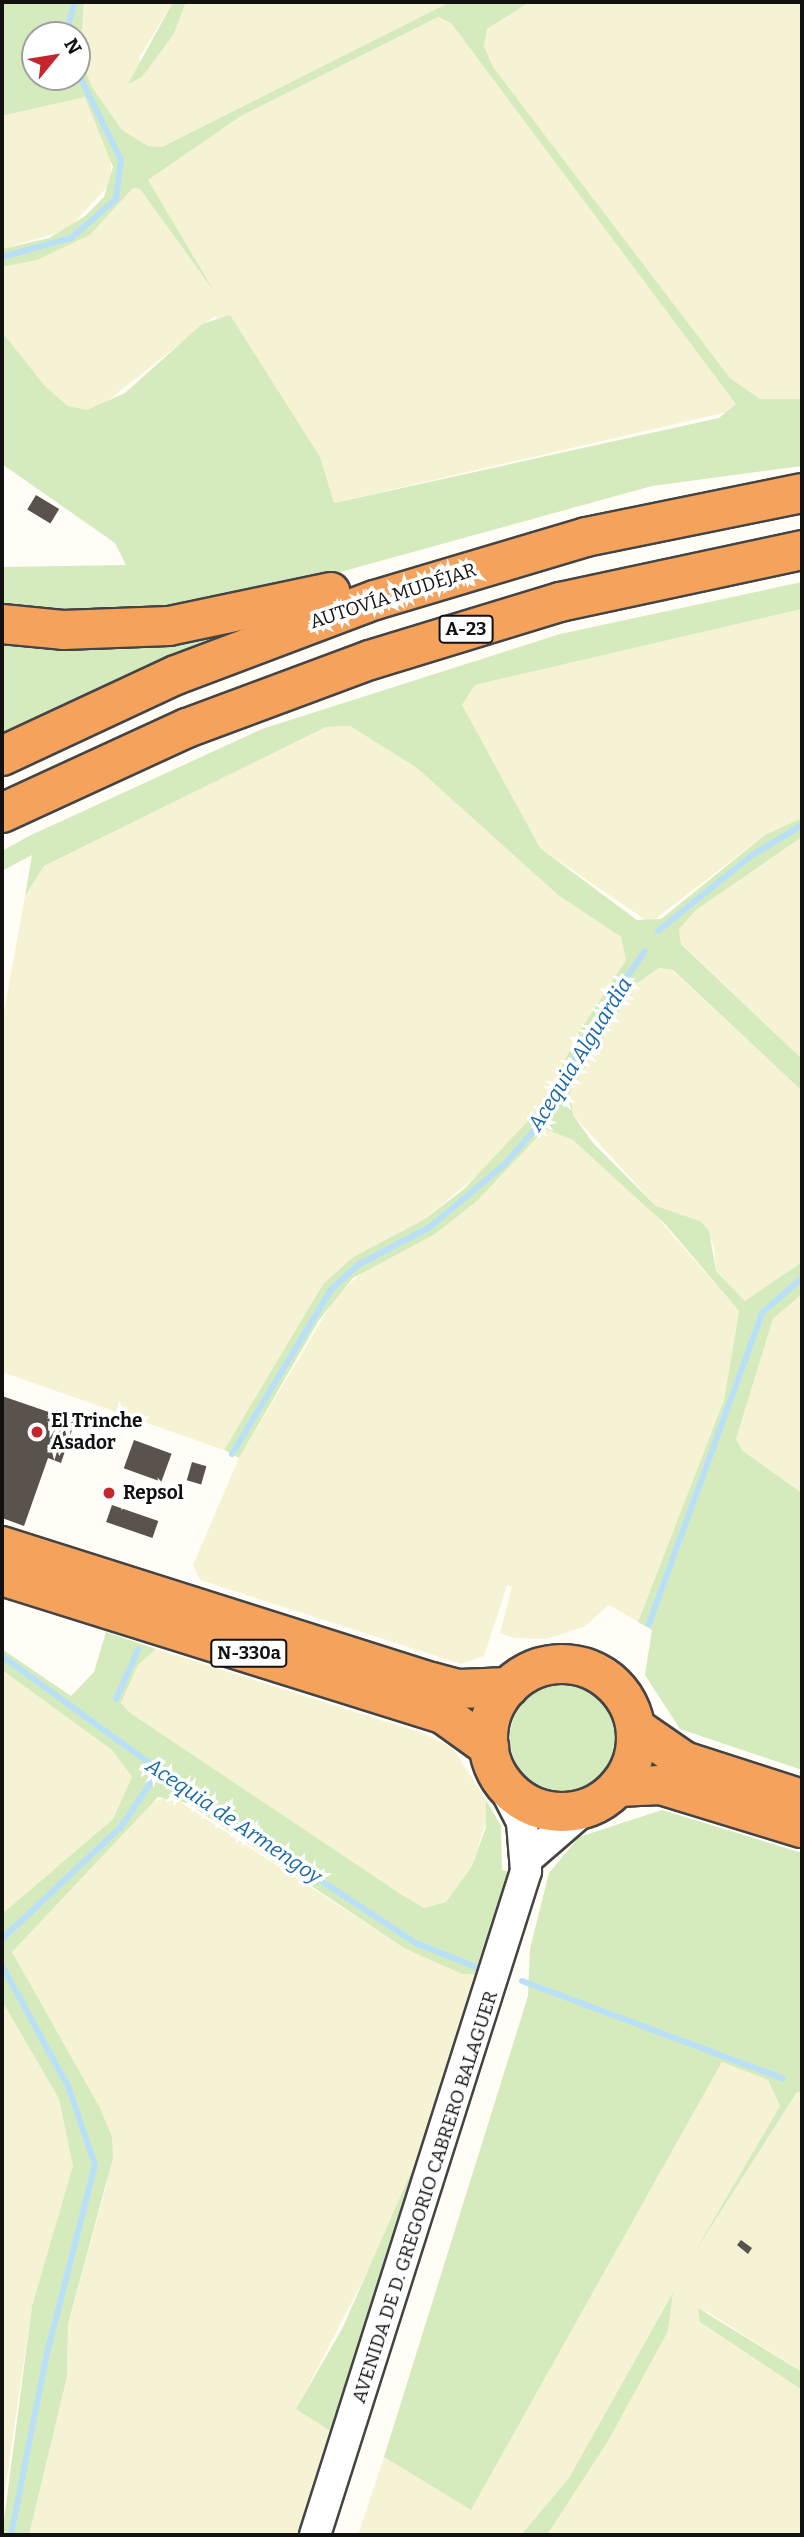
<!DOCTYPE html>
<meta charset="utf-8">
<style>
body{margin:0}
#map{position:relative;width:804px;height:2537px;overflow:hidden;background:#fffdf5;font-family:Bitter,serif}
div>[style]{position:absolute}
.farmland>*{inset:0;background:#f6f3d4}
.green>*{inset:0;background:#d5ebbd}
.round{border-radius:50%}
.stream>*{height:6px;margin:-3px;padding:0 3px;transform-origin:3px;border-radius:3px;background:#b9e0f7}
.building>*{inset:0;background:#5a524d;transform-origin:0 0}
.roads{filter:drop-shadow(2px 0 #444) drop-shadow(-2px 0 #444) drop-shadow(0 2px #444) drop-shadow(0 -2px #444)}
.minor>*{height:30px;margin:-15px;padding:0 15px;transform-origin:15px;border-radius:15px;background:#fff}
.highway>*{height:38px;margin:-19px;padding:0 19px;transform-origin:19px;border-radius:19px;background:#f5a25d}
.highway>.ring{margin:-19px;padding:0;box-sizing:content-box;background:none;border:38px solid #f5a25d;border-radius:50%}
.dots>*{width:19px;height:19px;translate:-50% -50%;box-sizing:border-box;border:4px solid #fff;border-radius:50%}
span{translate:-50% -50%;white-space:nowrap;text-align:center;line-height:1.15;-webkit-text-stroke:7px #fff;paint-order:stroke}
.shield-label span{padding:2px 5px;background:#fff;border:2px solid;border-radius:5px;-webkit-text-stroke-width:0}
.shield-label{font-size:18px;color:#111;font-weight:700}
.street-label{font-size:19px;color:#111}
.poi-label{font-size:19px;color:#111;font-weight:700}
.left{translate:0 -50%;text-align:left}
.water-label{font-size:21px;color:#1768a6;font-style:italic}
.frame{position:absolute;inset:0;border:4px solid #111;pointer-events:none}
.north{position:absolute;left:21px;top:21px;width:70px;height:70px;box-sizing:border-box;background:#fff;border:2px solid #a0a0a0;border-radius:50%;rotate:60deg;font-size:19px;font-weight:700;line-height:28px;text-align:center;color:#111}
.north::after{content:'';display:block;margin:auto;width:24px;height:32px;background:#c4262e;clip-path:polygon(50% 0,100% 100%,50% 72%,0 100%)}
</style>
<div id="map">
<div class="farmland">
<div style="clip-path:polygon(84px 2px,173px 2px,139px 58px,142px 77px,174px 34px,186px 2px,450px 2px,162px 147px,148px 146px,122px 130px,92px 87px,80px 57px)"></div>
<div style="clip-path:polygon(530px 2px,802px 2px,802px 399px,760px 399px,730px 378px,493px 67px,484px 46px,487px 29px)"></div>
<div style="clip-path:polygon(437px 17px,451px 23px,737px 404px,732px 411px,333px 503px,320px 457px,215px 316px,102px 405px,87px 410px,68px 406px,45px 386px,2px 332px,2px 267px,37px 260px,90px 235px,133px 188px,140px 189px,204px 276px,148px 180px,241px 116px)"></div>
<div style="clip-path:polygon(85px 97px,110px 148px,112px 182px,67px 230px,2px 249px,2px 116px)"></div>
<div style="clip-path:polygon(802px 609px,802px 818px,765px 835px,650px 923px,540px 848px,466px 722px,462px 705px,475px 685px)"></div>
<div style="clip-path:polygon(350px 726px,417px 768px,558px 895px,621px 937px,626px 960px,579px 1032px,541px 1107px,498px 1158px,425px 1219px,353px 1257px,323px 1284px,224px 1450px,2px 1372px,2px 1023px,25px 896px,44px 866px,326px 727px)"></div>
<div style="clip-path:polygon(802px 837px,802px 1059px,681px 943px,679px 929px,696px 910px)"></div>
<div style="clip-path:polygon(659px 968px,672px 970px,802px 1091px,802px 1262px,745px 1301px,716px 1271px,714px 1245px,700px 1221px,656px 1206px,573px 1115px,570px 1092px,636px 984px)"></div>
<div style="clip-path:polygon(545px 1129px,573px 1140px,648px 1207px,739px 1311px,724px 1400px,638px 1622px,609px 1605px,584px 1627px,546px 1639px,514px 1638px,500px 1633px,512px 1587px,507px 1585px,484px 1656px,461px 1664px,200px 1580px,193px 1565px,239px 1458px,337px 1295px,363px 1272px,435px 1234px,476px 1202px)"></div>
<div style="clip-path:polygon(802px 1294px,802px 1493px,743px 1451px,736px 1439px,773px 1319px)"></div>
<div style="clip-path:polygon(156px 1649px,425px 1734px,453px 1748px,486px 1800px,488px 1816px,472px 1866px,446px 1902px,424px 1908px,402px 1895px,129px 1712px,121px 1703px,138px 1665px)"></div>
<div style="clip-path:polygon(2px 1670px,112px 1750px,132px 1777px,113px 1819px,2px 1914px)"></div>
<div style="clip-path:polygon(171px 1796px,404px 1948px,478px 1974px,428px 2134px,388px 2232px,297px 2408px,332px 2432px,298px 2535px,29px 2535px,67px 2377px,68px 2324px,106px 2187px,112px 2137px,12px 1952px,148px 1803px)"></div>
<div style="clip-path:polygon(2px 2001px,59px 2099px,74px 2166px,32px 2306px,2px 2511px)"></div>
<div style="clip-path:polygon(722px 2062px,768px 2080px,780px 2106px,694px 2253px,797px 2092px,802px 2093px,802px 2372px,706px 2311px,700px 2322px,802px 2390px,802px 2535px,547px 2535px,668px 2331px,672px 2293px,569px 2478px,521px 2535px,358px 2535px,384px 2457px,471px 2510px)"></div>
</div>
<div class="green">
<div style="clip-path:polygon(evenodd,2px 2px,84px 2px,80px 57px,92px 87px,122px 130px,148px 146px,162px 147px,450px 2px,530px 2px,487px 29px,484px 46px,493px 67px,730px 378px,760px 399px,802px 399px,802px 466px,652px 486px,239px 600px,119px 614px,2px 610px,2px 567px,126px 565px,115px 543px,2px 464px,2px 332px,45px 386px,68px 406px,87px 410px,125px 393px,202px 324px,230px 315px,320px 457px,334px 503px,719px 418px,736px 404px,451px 23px,438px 17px,241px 116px,148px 180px,214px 291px,140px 189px,133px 188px,90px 235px,37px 260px,2px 267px,2px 249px,49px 238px,85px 216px,104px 197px,113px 167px,85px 97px,2px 116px,2px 2px,35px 35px,77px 35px,77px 77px,35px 77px,35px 35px)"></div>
<div style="clip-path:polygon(173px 2px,186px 2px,174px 34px,142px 77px,128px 84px)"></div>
<div style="clip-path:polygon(802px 582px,802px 609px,475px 685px,462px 705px,540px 848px,637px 920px,661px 919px,765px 835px,802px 818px,802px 837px,696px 910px,679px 929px,681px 944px,802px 1059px,802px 1091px,673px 970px,659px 968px,636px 984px,570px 1092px,573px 1115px,593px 1143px,656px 1206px,700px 1221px,709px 1231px,716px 1271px,745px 1301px,802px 1262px,802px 1294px,773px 1319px,736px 1439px,743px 1451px,802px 1493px,802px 1770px,680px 1729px,645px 1675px,652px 1630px,638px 1622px,724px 1400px,739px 1311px,666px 1225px,573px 1140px,545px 1129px,476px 1202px,435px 1234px,353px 1278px,319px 1320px,239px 1458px,224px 1450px,323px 1284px,353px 1257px,425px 1219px,464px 1189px,541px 1107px,579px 1032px,626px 960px,621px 937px,558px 895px,417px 768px,350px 726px,326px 727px,44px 866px,25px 896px,32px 855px,2px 871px,2px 851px,29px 836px,262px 729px,560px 634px)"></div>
<div style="clip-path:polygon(227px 631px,73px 700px,2px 735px,2px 636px)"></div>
<div style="clip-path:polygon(106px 1632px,156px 1649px,138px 1665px,121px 1703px,129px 1712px,402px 1895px,424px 1908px,446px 1902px,472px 1866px,486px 1827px,486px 1800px,501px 1826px,502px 1870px,513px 1873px,478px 1974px,462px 1974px,404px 1948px,187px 1803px,158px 1797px,12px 1952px,100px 2108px,112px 2137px,113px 2158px,68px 2324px,67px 2377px,29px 2535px,2px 2535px,32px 2306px,73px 2166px,59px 2099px,2px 2001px,2px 1914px,113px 1819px,132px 1777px,112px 1750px,2px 1670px,2px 1649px,71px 1696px,94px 1672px)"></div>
<div class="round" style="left:510px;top:1685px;width:106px;height:106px"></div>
<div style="clip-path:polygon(662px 1810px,802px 1853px,802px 2093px,797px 2092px,691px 2258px,780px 2106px,768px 2080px,722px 2062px,471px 2510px,384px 2457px,528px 1996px,530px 1949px,549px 1873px,579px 1837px)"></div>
<div style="clip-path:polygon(428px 2134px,332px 2432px,296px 2409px,343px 2327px)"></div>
<div style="clip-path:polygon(673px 2292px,668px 2331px,608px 2441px,547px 2535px,521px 2535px,569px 2478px)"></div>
<div style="clip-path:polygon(698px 2308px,802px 2372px,802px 2390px,700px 2322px)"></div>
</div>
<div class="stream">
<div style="left:66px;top:35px;width:34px;rotate:-76deg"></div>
<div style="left:2px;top:257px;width:72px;rotate:-15.4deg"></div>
<div style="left:71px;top:238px;width:60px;rotate:-40.9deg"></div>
<div style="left:116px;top:199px;width:39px;rotate:-83deg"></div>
<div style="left:121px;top:160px;width:99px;rotate:-116.3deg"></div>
<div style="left:658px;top:931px;width:119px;rotate:-38.9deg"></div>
<div style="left:751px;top:856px;width:60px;rotate:-31.3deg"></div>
<div style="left:232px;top:1454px;width:192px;rotate:-58.9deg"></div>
<div style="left:331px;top:1290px;width:37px;rotate:-43deg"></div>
<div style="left:358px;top:1265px;width:81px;rotate:-27.8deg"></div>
<div style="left:430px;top:1227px;width:98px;rotate:-40deg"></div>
<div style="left:505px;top:1164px;width:67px;rotate:-49.2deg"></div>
<div style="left:549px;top:1113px;width:85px;rotate:-64.3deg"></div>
<div style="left:586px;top:1036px;width:103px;rotate:-55.2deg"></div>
<div style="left:649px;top:1624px;width:331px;rotate:-70deg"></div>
<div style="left:762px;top:1313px;width:53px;rotate:-41.2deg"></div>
<div style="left:2px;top:1656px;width:271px;rotate:36deg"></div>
<div style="left:221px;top:1815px;width:233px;rotate:33.3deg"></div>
<div style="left:416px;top:1943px;width:65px;rotate:21.8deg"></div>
<div style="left:116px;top:1699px;width:54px;rotate:-65.8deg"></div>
<div style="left:2px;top:1939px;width:163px;rotate:-43.3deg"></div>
<div style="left:121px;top:1827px;width:69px;rotate:-56.3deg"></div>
<div style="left:2px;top:1966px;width:137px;rotate:61.2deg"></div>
<div style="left:68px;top:2086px;width:83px;rotate:71.1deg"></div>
<div style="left:95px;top:2165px;width:194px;rotate:104.3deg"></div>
<div style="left:47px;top:2353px;width:186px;rotate:101.2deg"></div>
<div style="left:522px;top:1981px;width:278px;rotate:20.5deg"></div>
</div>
<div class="building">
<div style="left:36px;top:495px;width:27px;height:17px;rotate:31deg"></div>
<div style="clip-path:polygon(2px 1396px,75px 1421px,61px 1463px,48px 1458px,24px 1526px,2px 1518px)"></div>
<div style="left:134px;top:1440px;width:40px;height:30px;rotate:20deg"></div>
<div style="left:192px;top:1462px;width:15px;height:19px;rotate:16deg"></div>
<div style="left:112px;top:1505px;width:49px;height:18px;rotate:19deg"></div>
<div style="clip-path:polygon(741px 2240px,752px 2248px,748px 2254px,737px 2245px)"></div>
</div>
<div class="roads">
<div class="minor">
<div style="left:528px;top:1858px;width:77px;rotate:-40.8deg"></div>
<div style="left:315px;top:2535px;width:697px;rotate:-72.37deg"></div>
<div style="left:526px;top:1871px;width:49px;rotate:-94.7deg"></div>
<div style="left:522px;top:1822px;width:53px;rotate:-117.1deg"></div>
</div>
<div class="highway">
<div style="left:2px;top:624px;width:61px;rotate:5.6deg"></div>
<div style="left:63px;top:630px;width:106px;rotate:-2.2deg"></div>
<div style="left:169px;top:626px;width:165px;rotate:-11.9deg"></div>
<div style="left:2px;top:756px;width:192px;rotate:-25deg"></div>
<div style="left:176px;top:675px;width:213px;rotate:-20.7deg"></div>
<div style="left:375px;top:600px;width:220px;rotate:-16.6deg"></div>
<div style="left:586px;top:537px;width:220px;rotate:-11.5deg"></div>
<div style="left:2px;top:813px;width:204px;rotate:-24.7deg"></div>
<div style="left:187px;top:728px;width:195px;rotate:-20.4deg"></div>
<div style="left:370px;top:660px;width:199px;rotate:-17deg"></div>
<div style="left:560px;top:602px;width:248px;rotate:-12.1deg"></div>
<div style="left:2px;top:1546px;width:451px;rotate:17.6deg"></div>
<div style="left:432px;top:1682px;width:28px;rotate:15deg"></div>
<div style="left:459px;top:1689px;width:50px;rotate:-2.3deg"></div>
<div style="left:2px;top:1576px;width:462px;rotate:17.4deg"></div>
<div style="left:443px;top:1714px;width:57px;rotate:35.7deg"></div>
<div class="ring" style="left:488px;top:1664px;width:110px;height:110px"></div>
<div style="left:636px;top:1728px;width:58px;rotate:34.5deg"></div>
<div style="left:684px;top:1761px;width:124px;rotate:17.9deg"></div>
<div style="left:618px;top:1787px;width:43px;rotate:-2.7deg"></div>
<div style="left:661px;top:1785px;width:147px;rotate:17deg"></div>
</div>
</div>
<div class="dots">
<div style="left:37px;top:1432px;background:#c4262e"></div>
<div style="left:109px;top:1493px;background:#c4262e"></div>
</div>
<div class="shield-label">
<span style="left:466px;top:629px">A-23</span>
<span style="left:249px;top:1653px">N-330a</span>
</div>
<div class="street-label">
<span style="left:393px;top:596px;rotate:-18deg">AUTOVÍA MUDÉJAR</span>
<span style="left:425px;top:2197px;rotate:-72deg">AVENIDA DE D. GREGORIO CABRERO BALAGUER</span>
</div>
<div class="poi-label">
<span class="left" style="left:51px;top:1432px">El Trinche<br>Asador</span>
<span class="left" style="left:123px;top:1493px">Repsol</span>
</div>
<div class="water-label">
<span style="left:580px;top:1054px;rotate:-58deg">Acequia Alguardia</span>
<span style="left:234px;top:1821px;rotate:34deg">Acequia de Armengoy</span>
</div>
<div class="frame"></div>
<div class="north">N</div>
</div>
